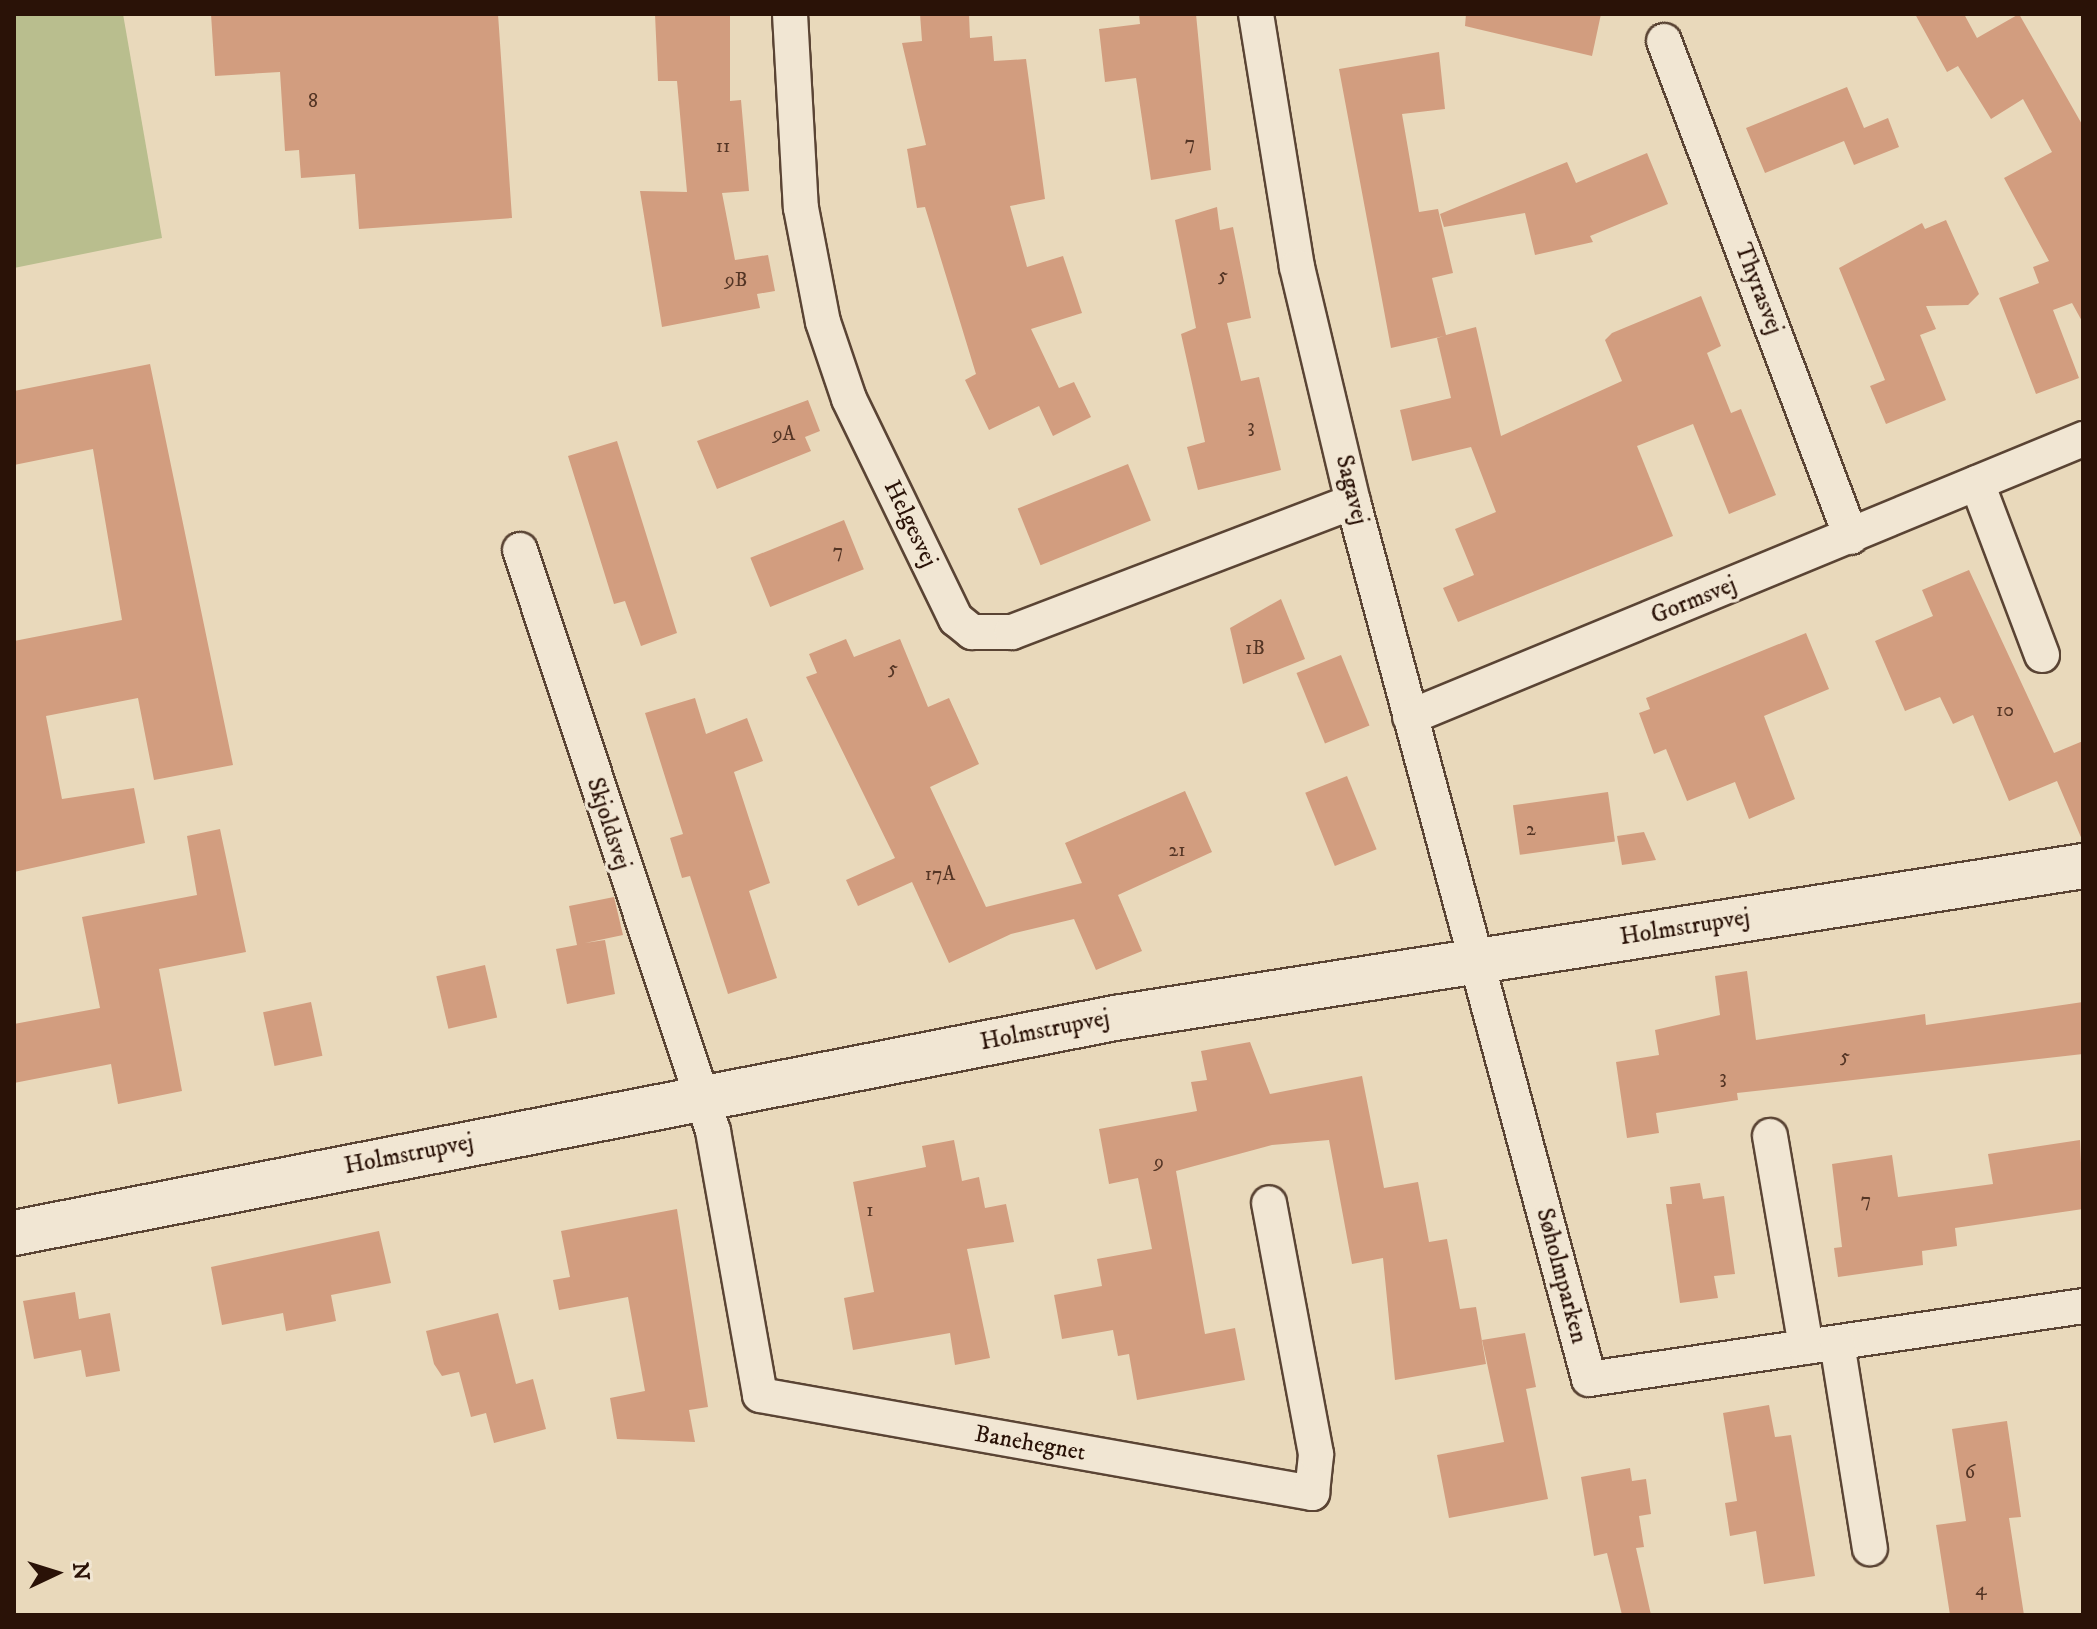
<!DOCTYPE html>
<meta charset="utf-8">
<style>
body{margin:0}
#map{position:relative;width:2097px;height:1629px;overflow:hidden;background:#e9d9bb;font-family:"IM FELL DW Pica",serif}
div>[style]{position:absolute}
.green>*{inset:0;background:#b9be8e}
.building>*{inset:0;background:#d29d7f;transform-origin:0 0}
.roads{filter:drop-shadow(2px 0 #5a4434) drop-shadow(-2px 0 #5a4434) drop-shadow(0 2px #5a4434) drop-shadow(0 -2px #5a4434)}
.street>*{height:34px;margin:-17px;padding:0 17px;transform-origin:17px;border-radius:17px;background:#f1e6d3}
.secondary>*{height:44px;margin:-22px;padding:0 22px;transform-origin:22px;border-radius:22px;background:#f1e6d3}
span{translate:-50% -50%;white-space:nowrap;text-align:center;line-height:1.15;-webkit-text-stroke:7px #f1e6d3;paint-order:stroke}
.number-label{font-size:20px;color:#543525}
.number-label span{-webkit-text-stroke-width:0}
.street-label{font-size:24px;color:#2a1207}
.frame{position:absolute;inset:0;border:16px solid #2a1207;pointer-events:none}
.north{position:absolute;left:16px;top:1533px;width:80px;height:80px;-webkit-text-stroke:6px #f1e6d3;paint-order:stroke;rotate:86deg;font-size:22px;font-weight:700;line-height:32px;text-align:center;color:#2a1207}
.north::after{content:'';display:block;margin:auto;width:28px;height:36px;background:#2a1207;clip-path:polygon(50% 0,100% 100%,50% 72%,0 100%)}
</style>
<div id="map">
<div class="green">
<div style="clip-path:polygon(14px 14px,123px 14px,162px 238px,14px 268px)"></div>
</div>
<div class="building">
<div style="clip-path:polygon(211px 14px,498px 14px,512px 218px,359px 229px,355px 174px,301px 178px,299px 150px,285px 151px,280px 72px,215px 76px)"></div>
<div style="clip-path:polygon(655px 14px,730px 14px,730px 101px,741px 100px,749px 191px,722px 193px,735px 260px,768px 255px,775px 291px,757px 294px,760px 308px,662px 327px,640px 191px,687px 192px,677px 81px,658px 81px)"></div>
<div style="clip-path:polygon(920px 14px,969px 14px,970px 38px,992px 36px,994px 61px,1026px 59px,1045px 199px,1010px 206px,1027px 267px,1063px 256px,1082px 313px,1031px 329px,1059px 388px,1074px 382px,1091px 417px,1053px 436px,1039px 406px,989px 430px,965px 380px,976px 374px,925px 207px,917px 208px,907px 149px,926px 145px,902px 43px,922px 41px)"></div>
<div style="clip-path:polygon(1139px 14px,1196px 14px,1211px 170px,1151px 180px,1136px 78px,1105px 82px,1099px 29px,1140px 24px)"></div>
<div style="clip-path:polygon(1466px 14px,1601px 14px,1592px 56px,1465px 26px)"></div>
<div style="clip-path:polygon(1915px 14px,1964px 14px,1977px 38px,2019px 14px,2083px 126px,2083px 323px,2072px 303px,2053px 310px,2079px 378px,2036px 394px,1999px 298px,2039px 283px,2033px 267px,2049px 261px,2004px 178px,2052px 152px,2023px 99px,1991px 119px,1958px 66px,1947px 72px)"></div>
<div style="clip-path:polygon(1439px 52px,1445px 109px,1402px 114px,1419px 212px,1438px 209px,1453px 273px,1432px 278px,1446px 335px,1476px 327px,1501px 436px,1622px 381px,1605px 340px,1612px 333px,1701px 296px,1721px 346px,1707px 353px,1731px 413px,1741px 409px,1776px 495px,1729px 514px,1693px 424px,1637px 446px,1673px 536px,1458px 622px,1443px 588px,1474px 575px,1455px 529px,1496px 512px,1471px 447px,1412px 461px,1400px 410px,1451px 398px,1437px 338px,1444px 336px,1391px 348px,1339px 69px)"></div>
<div style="clip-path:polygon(1847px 87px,1864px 128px,1888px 118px,1899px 147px,1854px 165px,1844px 141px,1765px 173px,1746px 128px)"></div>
<div style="clip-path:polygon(1647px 153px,1668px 204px,1590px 236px,1593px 242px,1535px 255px,1525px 213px,1444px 227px,1440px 214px,1567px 162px,1576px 183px)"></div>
<div style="clip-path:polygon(1217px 207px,1220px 230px,1233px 227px,1251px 318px,1227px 323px,1241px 381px,1259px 377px,1281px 470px,1198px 490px,1187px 447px,1205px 442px,1181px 334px,1196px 328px,1175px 220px)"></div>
<div style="clip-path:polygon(1946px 220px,1979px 294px,1968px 305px,1926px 306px,1936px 329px,1920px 335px,1946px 400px,1886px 424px,1870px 386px,1885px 380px,1839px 268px,1922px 223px,1925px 229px)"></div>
<div style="clip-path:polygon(150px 364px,233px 765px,154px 780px,138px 698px,46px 716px,62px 799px,134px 788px,145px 843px,14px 872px,14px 641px,122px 620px,93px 449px,14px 465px,14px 391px)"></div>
<div style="clip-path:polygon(808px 400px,820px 431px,805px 437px,811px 451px,717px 489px,697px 441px)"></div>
<div style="clip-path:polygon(617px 441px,677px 633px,641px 646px,625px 601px,614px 604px,568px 456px)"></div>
<div style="left:1128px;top:464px;width:61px;height:119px;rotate:68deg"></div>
<div style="left:844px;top:520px;width:53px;height:101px;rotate:68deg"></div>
<div style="clip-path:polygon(1969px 570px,2054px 753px,2083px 741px,2083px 842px,2057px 781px,2009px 801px,1973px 715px,1953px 724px,1940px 697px,1905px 711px,1875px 641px,1933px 616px,1922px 590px)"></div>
<div style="clip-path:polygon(1281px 599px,1305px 659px,1243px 684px,1230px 628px)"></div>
<div style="clip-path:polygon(1806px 633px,1829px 689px,1764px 716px,1795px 799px,1749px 819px,1735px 782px,1687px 801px,1666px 749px,1654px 754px,1639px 713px,1650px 709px,1646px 698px)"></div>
<div style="clip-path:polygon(846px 639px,854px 657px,900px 639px,928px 707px,949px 698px,979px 764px,930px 787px,986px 907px,1082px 883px,1065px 843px,1185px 791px,1212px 852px,1118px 895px,1142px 951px,1096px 970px,1074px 919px,1011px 934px,949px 963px,912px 882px,858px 906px,846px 880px,895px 858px,806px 677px,817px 673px,809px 654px)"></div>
<div style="left:1341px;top:655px;width:76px;height:48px;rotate:68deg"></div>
<div style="clip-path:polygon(695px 698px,706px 734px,747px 718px,763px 761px,734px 772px,770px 883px,749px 891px,777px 978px,728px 994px,690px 876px,682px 878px,670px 838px,683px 834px,645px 713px)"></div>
<div style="left:1347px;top:776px;width:79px;height:45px;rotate:68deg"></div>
<div style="left:1608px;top:792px;width:50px;height:96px;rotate:82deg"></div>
<div style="clip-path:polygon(220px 829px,246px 952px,159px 969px,182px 1091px,118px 1104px,111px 1064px,14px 1083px,14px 1024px,100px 1008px,82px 917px,197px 895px,187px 836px)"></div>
<div style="clip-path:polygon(1644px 832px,1656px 860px,1622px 865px,1617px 836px)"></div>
<div style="clip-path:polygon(614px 897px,623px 935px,585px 943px,605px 940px,615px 994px,567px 1004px,556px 949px,577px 945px,569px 906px)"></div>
<div style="left:485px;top:965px;width:54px;height:50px;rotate:77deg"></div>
<div style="clip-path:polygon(1747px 971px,1756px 1040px,1925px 1014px,1926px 1025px,2083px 1002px,2083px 1054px,1737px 1093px,1738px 1100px,1656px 1113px,1659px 1133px,1627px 1138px,1616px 1062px,1659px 1055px,1655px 1030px,1720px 1015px,1715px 976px)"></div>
<div style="left:311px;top:1002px;width:55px;height:49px;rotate:78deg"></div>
<div style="clip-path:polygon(1250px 1042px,1270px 1094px,1362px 1076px,1384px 1188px,1418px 1182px,1429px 1242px,1447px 1239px,1460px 1309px,1476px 1307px,1486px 1364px,1395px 1380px,1383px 1258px,1352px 1264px,1329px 1140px,1272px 1145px,1176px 1171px,1205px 1334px,1235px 1328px,1245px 1380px,1137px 1400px,1129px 1354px,1118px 1356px,1113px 1330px,1062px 1339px,1054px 1295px,1102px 1286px,1097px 1259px,1152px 1249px,1138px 1178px,1109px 1184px,1099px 1129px,1197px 1111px,1191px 1082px,1207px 1080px,1201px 1051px)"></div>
<div style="clip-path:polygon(954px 1140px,962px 1181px,979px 1177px,985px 1208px,1006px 1204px,1014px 1242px,967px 1249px,990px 1358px,955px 1365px,950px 1333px,853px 1350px,844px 1298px,874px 1292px,853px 1182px,926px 1167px,922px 1146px)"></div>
<div style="clip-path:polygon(2080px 1140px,2083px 1209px,1955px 1228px,1957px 1246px,1922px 1251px,1923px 1265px,1838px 1277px,1834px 1248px,1842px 1247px,1832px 1164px,1892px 1155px,1898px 1197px,1993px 1184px,1988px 1154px)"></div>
<div style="clip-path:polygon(1700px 1183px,1703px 1199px,1724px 1196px,1735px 1274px,1714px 1276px,1718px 1298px,1680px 1303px,1666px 1204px,1672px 1204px,1670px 1187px)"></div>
<div style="clip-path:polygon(677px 1209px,708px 1407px,689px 1410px,695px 1442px,617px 1439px,610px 1398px,645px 1391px,628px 1297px,559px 1310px,553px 1280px,570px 1277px,561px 1231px)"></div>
<div style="clip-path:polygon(379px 1231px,391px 1283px,331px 1295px,336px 1321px,286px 1331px,283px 1313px,222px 1325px,211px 1267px)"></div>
<div style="clip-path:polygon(75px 1292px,79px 1319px,110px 1313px,120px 1371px,86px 1377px,81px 1350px,34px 1359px,23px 1301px)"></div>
<div style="clip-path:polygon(498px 1313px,516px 1384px,533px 1379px,546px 1429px,494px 1443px,486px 1413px,471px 1417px,459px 1372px,442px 1376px,434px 1364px,426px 1331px)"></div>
<div style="clip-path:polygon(1525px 1333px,1536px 1387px,1526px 1389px,1548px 1499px,1449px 1518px,1437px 1455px,1504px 1442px,1482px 1340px)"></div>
<div style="clip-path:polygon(1769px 1405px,1775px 1437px,1791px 1435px,1815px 1576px,1764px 1584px,1756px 1531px,1730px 1536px,1725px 1503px,1737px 1501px,1723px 1413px)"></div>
<div style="clip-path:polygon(2007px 1421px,2021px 1517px,2009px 1518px,2024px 1615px,1950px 1615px,1936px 1525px,1966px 1521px,1952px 1429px)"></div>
<div style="clip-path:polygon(1630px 1468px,1632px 1481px,1646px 1479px,1651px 1514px,1639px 1516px,1644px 1547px,1636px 1548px,1651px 1615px,1622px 1615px,1607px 1553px,1594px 1556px,1581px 1477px)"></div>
</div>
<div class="roads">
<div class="street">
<div style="left:790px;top:14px;width:194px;rotate:86.8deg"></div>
<div style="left:801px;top:208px;width:116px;rotate:79.1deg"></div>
<div style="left:823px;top:322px;width:81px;rotate:71.3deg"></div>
<div style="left:849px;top:399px;width:245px;rotate:64.1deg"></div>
<div style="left:956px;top:619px;width:21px;rotate:39deg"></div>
<div style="left:972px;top:632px;width:40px"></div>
<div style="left:1012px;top:632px;width:365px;rotate:-20.9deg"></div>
<div style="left:1256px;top:14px;width:256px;rotate:80.8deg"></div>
<div style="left:1297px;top:267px;width:242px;rotate:76.6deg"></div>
<div style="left:1353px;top:502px;width:908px;rotate:74.94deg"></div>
<div style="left:1589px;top:1379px;width:499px;rotate:-8.4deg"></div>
<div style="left:1664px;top:41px;width:530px;rotate:69.34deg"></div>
<div style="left:1977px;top:483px;width:184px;rotate:69.3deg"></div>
<div style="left:520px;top:550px;width:612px;rotate:71.62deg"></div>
<div style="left:713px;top:1131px;width:268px;rotate:79.9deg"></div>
<div style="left:760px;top:1395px;width:561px;rotate:10.07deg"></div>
<div style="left:1312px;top:1493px;width:39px;rotate:-84deg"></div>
<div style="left:1316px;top:1454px;width:255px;rotate:-100.6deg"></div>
<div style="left:1410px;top:717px;width:728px;rotate:-22.44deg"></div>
<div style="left:1770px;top:1136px;width:214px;rotate:80.3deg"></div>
<div style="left:1837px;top:1343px;width:208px;rotate:80.9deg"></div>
</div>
<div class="secondary">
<div style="left:14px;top:1233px;width:1122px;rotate:-11.05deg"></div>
<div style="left:1115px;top:1018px;width:980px;rotate:-8.92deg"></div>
</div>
</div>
<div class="number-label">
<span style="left:313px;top:101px">8</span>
<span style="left:1190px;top:143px">7</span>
<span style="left:723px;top:146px">11</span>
<span style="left:1223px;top:275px">5</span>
<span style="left:736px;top:280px">9B</span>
<span style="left:1251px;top:426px">3</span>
<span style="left:784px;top:434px">9A</span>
<span style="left:838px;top:551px">7</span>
<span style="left:1255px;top:648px">1B</span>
<span style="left:893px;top:668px">5</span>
<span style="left:2005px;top:710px">10</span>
<span style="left:1531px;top:829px">2</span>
<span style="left:1177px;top:850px">21</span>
<span style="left:940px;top:874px">17A</span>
<span style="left:1845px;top:1056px">5</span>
<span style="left:1723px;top:1077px">3</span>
<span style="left:1159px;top:1162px">9</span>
<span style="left:1866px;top:1200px">7</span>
<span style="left:870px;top:1210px">1</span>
<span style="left:1970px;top:1472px">6</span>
<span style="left:1981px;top:1589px">4</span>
</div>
<div class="street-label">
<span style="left:1758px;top:289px;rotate:69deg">Thyrasvej</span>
<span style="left:1351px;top:490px;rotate:76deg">Sagavej</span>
<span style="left:910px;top:524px;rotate:64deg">Helgesvej</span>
<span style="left:1694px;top:601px;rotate:-22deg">Gormsvej</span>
<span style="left:608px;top:824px;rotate:72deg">Skjoldsvej</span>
<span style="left:1685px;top:928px;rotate:-9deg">Holmstrupvej</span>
<span style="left:1045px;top:1031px;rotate:-11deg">Holmstrupvej</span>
<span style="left:409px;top:1155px;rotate:-11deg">Holmstrupvej</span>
<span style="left:1561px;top:1276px;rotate:75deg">Søholmparken</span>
<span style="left:1030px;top:1444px;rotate:10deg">Banehegnet</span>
</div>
<div class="frame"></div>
<div class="north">N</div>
</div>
